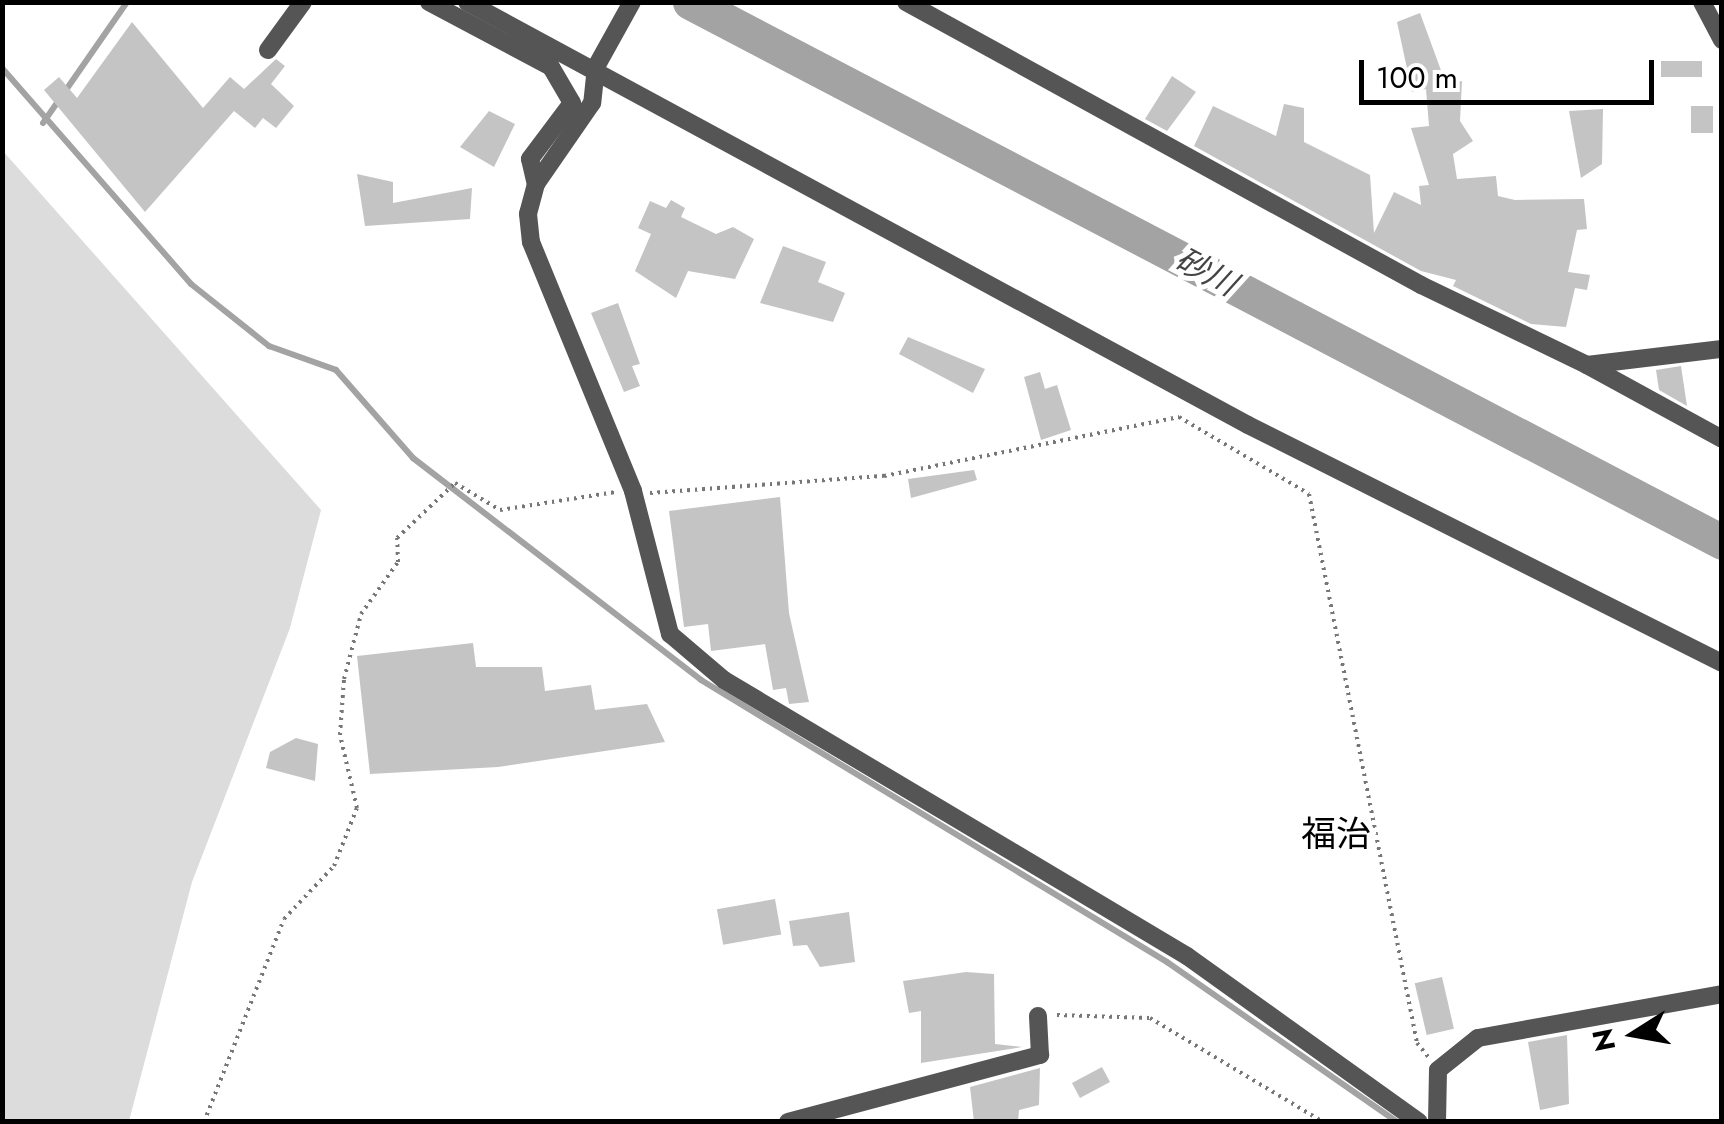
<!DOCTYPE html>
<meta charset="utf-8">
<style>
body{margin:0}
#map{position:relative;width:1724px;height:1124px;overflow:hidden;background:#fff;font-family:Jost,"Noto Sans JP",sans-serif}
div>[style]{position:absolute}
.green>*{inset:0;background:#dcdcdc}
.stream>*{height:6px;margin:-3px;padding:0 3px;transform-origin:3px;border-radius:3px;background:#a3a3a3}
.river>*{height:35px;margin:-17.5px;padding:0 17.5px;transform-origin:17.5px;border-radius:17.5px;background:#a3a3a3}
.building>*{inset:0;background:#c4c4c4;transform-origin:0 0}
.path>*{height:4px;margin-top:-2px;transform-origin:0;background:repeating-linear-gradient(90deg,#777 0 2.5px,transparent 0 7.5px)}
.minor>*{height:18px;margin:-9px;padding:0 9px;transform-origin:9px;border-radius:9px;background:#555}
span{translate:-50% -50%;white-space:nowrap;text-align:center;line-height:1.15;-webkit-text-stroke:10px #fff;paint-order:stroke}
.water-label{font-size:32px;color:#444;font-style:italic}
.quarter-label{font-size:35px;color:#000}
.frame{position:absolute;inset:0;border:5px solid #000;pointer-events:none}
.north{position:absolute;left:1584px;top:984px;width:100px;height:100px;-webkit-text-stroke:8px #fff;paint-order:stroke;rotate:259deg;font-size:28px;font-weight:700;line-height:40px;text-align:center;color:#000}
.north::after{content:'';display:block;margin:auto;width:35px;height:45px;background:#000;clip-path:polygon(50% 0,100% 100%,50% 72%,0 100%)}
.scale{position:absolute;left:1359px;top:60px;width:295px;height:45px;box-sizing:border-box;border:5px solid #000;border-top:0;padding-left:12px;font-size:30px;line-height:35px;white-space:nowrap;color:#000;-webkit-text-stroke:8px #fff;paint-order:stroke}
</style>
<div id="map">
<div class="green">
<div style="clip-path:polygon(2px 150px,321px 510px,290px 628px,192px 882px,129px 1121px,3px 1121px)"></div>
</div>
<div class="stream">
<div style="left:2px;top:68px;width:287px;rotate:48.8deg"></div>
<div style="left:191px;top:284px;width:100px;rotate:38.5deg"></div>
<div style="left:269px;top:346px;width:71px;rotate:19.7deg"></div>
<div style="left:336px;top:370px;width:117px;rotate:48.8deg"></div>
<div style="left:413px;top:458px;width:364px;rotate:37.6deg"></div>
<div style="left:701px;top:680px;width:545px;rotate:31.18deg"></div>
<div style="left:1167px;top:962px;width:280px;rotate:34.8deg"></div>
<div style="left:43px;top:123px;width:147px;rotate:-55.2deg"></div>
</div>
<div class="river">
<div style="left:690px;top:2px;width:1165px;rotate:27.62deg"></div>
</div>
<div class="building">
<div style="clip-path:polygon(1420px 13px,1446px 84px,1462px 81px,1460px 121px,1473px 141px,1453px 154px,1457px 179px,1496px 176px,1498px 196px,1515px 200px,1584px 199px,1587px 229px,1577px 230px,1568px 272px,1590px 275px,1587px 290px,1575px 288px,1566px 327px,1531px 324px,1453px 286px,1456px 280px,1421px 271px,1194px 146px,1213px 106px,1276px 136px,1284px 104px,1304px 108px,1304px 142px,1370px 175px,1374px 233px,1394px 192px,1421px 205px,1419px 186px,1429px 185px,1411px 128px,1429px 126px,1426px 89px,1412px 92px,1397px 22px)"></div>
<div style="clip-path:polygon(132px 22px,203px 108px,230px 77px,244px 89px,276px 59px,285px 66px,271px 84px,294px 106px,276px 128px,263px 118px,255px 128px,234px 111px,145px 212px,44px 90px,59px 77px,77px 98px)"></div>
<div style="left:1702px;top:61px;width:16px;height:41px;rotate:90deg"></div>
<div style="clip-path:polygon(1172px 76px,1196px 92px,1167px 131px,1145px 119px)"></div>
<div style="left:1713px;top:106px;width:27px;height:22px;rotate:90deg"></div>
<div style="clip-path:polygon(1603px 109px,1602px 164px,1581px 178px,1569px 111px)"></div>
<div style="clip-path:polygon(489px 111px,515px 124px,494px 167px,460px 147px)"></div>
<div style="clip-path:polygon(357px 174px,393px 182px,393px 203px,472px 188px,470px 219px,365px 226px)"></div>
<div style="clip-path:polygon(671px 200px,685px 208px,681px 217px,716px 234px,733px 227px,754px 239px,735px 279px,688px 271px,676px 298px,635px 271px,651px 234px,638px 228px,650px 201px,666px 208px)"></div>
<div style="clip-path:polygon(783px 246px,826px 262px,818px 282px,845px 293px,833px 322px,760px 303px)"></div>
<div style="clip-path:polygon(618px 303px,640px 364px,632px 366px,640px 386px,624px 392px,591px 313px)"></div>
<div style="clip-path:polygon(908px 337px,985px 369px,973px 393px,899px 354px)"></div>
<div style="clip-path:polygon(1681px 366px,1687px 406px,1659px 390px,1656px 370px)"></div>
<div style="clip-path:polygon(1040px 372px,1045px 389px,1057px 385px,1071px 430px,1041px 440px,1024px 377px)"></div>
<div style="clip-path:polygon(974px 470px,977px 480px,911px 498px,908px 479px)"></div>
<div style="clip-path:polygon(780px 497px,789px 613px,809px 702px,789px 704px,786px 688px,773px 690px,765px 644px,711px 651px,708px 624px,684px 627px,669px 511px)"></div>
<div style="clip-path:polygon(473px 643px,476px 667px,542px 667px,545px 691px,591px 685px,595px 710px,647px 704px,665px 742px,498px 767px,370px 774px,357px 656px)"></div>
<div style="clip-path:polygon(296px 738px,318px 744px,315px 781px,266px 768px,270px 752px)"></div>
<div style="left:775px;top:899px;width:36px;height:59px;rotate:80deg"></div>
<div style="clip-path:polygon(849px 912px,855px 962px,820px 967px,807px 945px,793px 946px,789px 921px)"></div>
<div style="clip-path:polygon(966px 972px,994px 974px,995px 1044px,1022px 1047px,921px 1063px,921px 1011px,909px 1013px,903px 981px)"></div>
<div style="left:1442px;top:977px;width:53px;height:28px;rotate:77deg"></div>
<div style="clip-path:polygon(1567px 1035px,1569px 1104px,1540px 1110px,1528px 1042px)"></div>
<div style="left:1102px;top:1067px;width:17px;height:34px;rotate:62deg"></div>
<div style="clip-path:polygon(1040px 1068px,1039px 1105px,1019px 1110px,1018px 1122px,974px 1122px,970px 1087px)"></div>
</div>
<div class="path">
<div style="left:650px;top:493px;width:235px;rotate:-4.2deg"></div>
<div style="left:884px;top:476px;width:301px;rotate:-11.3deg"></div>
<div style="left:1179px;top:417px;width:151px;rotate:30.6deg"></div>
<div style="left:1309px;top:494px;width:560px;rotate:78.87deg"></div>
<div style="left:1417px;top:1043px;width:19px;rotate:51deg"></div>
<div style="left:1057px;top:1015px;width:93px;rotate:1.8deg"></div>
<div style="left:1150px;top:1018px;width:202px;rotate:31deg"></div>
<div style="left:204px;top:1122px;width:218px;rotate:-68.5deg"></div>
<div style="left:284px;top:919px;width:73px;rotate:-46.7deg"></div>
<div style="left:334px;top:866px;width:62px;rotate:-68.4deg"></div>
<div style="left:357px;top:808px;width:75px;rotate:-103.1deg"></div>
<div style="left:340px;top:735px;width:56px;rotate:-85.9deg"></div>
<div style="left:344px;top:679px;width:67px;rotate:-75.3deg"></div>
<div style="left:361px;top:614px;width:64px;rotate:-54.6deg"></div>
<div style="left:398px;top:562px;width:24px;rotate:-92deg"></div>
<div style="left:397px;top:538px;width:80px;rotate:-43.5deg"></div>
<div style="left:455px;top:483px;width:52px;rotate:31deg"></div>
<div style="left:500px;top:510px;width:117px;rotate:-8.8deg"></div>
</div>
<div class="minor">
<div style="left:429px;top:2px;width:138px;rotate:28deg"></div>
<div style="left:551px;top:67px;width:42px;rotate:59.7deg"></div>
<div style="left:572px;top:103px;width:70px;rotate:126.9deg"></div>
<div style="left:530px;top:159px;width:26px;rotate:77deg"></div>
<div style="left:467px;top:2px;width:888px;rotate:28.44deg"></div>
<div style="left:1248px;top:425px;width:530px;rotate:26.66deg"></div>
<div style="left:632px;top:2px;width:74px;rotate:119deg"></div>
<div style="left:596px;top:67px;width:36px;rotate:96deg"></div>
<div style="left:592px;top:103px;width:98px;rotate:124.7deg"></div>
<div style="left:536px;top:184px;width:31px;rotate:105deg"></div>
<div style="left:528px;top:214px;width:28px;rotate:84deg"></div>
<div style="left:531px;top:242px;width:269px;rotate:67.7deg"></div>
<div style="left:633px;top:491px;width:148px;rotate:75.5deg"></div>
<div style="left:670px;top:634px;width:71px;rotate:40.4deg"></div>
<div style="left:724px;top:680px;width:539px;rotate:30.8deg"></div>
<div style="left:1187px;top:956px;width:285px;rotate:35.6deg"></div>
<div style="left:906px;top:2px;width:588px;rotate:28.79deg"></div>
<div style="left:1421px;top:285px;width:184px;rotate:25.7deg"></div>
<div style="left:1587px;top:365px;width:136px;rotate:-6.8deg"></div>
<div style="left:1702px;top:2px;width:43px;rotate:62.2deg"></div>
<div style="left:268px;top:50px;width:59px;rotate:-53.9deg"></div>
<div style="left:1587px;top:365px;width:154px;rotate:28.7deg"></div>
<div style="left:788px;top:1122px;width:261px;rotate:-14.9deg"></div>
<div style="left:1040px;top:1055px;width:39px;rotate:-93deg"></div>
<div style="left:1437px;top:1122px;width:52px;rotate:-88.9deg"></div>
<div style="left:1438px;top:1070px;width:51px;rotate:-38.7deg"></div>
<div style="left:1478px;top:1038px;width:248px;rotate:-10.2deg"></div>
</div>
<div class="water-label">
<span style="left:1206px;top:272px;rotate:28deg">砂川</span>
</div>
<div class="quarter-label">
<span style="left:1336px;top:834px">福治</span>
</div>
<div class="frame"></div>
<div class="north">N</div>
<div class="scale">100 m</div>
</div>
